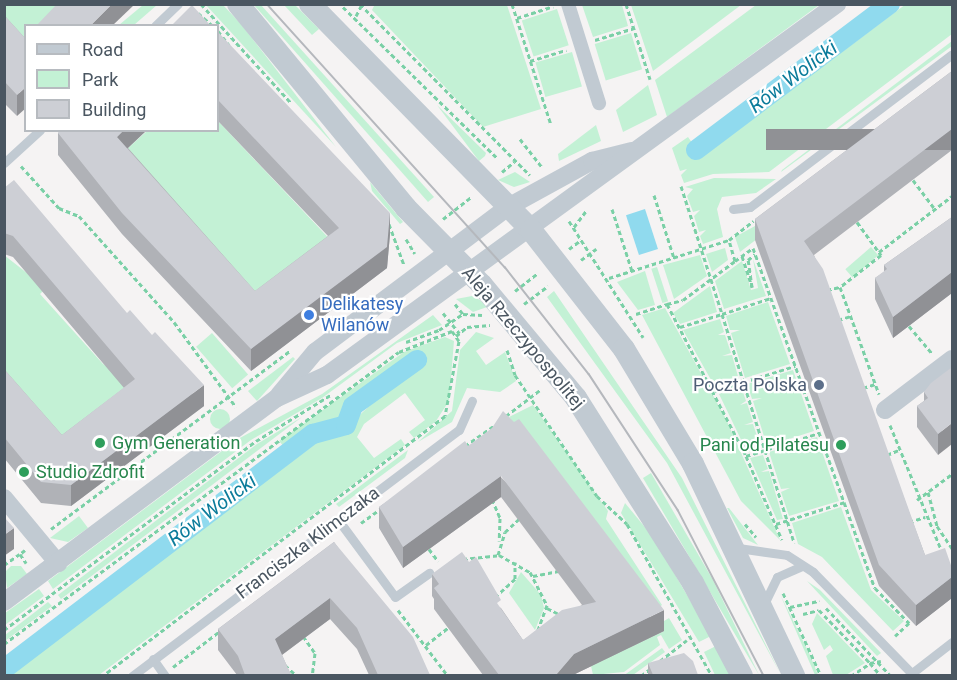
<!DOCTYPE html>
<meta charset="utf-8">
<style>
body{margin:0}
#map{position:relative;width:957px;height:680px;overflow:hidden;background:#f5f3f3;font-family:Roboto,sans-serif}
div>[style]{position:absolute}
.green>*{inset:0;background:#c3f1d5;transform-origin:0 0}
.round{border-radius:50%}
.water>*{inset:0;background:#90daee;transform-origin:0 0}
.canal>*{height:20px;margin:-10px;padding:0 10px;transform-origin:10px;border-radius:10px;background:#90daee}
.path>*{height:3px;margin-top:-1.5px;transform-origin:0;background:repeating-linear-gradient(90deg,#7ad0a6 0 4.5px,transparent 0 7.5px)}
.service>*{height:9px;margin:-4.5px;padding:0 4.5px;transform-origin:4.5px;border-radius:4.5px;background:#c1cad2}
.pedestrian>*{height:14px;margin:-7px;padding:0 7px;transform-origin:7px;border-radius:7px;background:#c1cad2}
.minor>*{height:18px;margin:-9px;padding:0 9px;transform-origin:9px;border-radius:9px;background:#c1cad2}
.tertiary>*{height:22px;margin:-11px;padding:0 11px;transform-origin:11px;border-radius:11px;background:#c1cad2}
.tram>*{height:1.5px;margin:-0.75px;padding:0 0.75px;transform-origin:0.75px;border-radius:0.75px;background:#b5b8bd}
.wall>*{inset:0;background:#b0b2b7}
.shaded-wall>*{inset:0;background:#909195;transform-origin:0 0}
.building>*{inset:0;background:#cdcfd5}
.dots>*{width:16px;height:16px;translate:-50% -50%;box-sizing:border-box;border:3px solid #fff;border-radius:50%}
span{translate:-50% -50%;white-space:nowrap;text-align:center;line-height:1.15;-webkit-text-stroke:4.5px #fff;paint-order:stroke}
.shop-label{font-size:18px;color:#366cbe}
.left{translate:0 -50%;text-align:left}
.street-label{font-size:18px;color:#4a5661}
.service-label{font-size:18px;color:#4e5e75}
.right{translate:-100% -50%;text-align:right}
.leisure-label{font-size:18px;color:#27864d}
.water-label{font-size:20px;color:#0c7c9b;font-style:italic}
.frame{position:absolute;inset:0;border:6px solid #4a5661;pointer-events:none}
.legend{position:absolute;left:24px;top:24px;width:195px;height:108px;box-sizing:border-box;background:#fff;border:2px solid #b7bbc0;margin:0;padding:8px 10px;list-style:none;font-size:18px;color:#4a5661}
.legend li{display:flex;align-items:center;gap:12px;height:30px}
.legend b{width:30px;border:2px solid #b7bbc0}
</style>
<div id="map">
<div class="green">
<div style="clip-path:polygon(375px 4px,507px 5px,541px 109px,483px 127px,372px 10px)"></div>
<div style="clip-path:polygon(906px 4px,952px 5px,952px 34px,769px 172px,713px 174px,684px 183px,681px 175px,687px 169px,680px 171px,672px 148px,688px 137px,702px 157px)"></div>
<div style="clip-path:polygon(5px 5px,78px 5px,54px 25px,26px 26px,26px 57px,5px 39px)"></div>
<div style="clip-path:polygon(143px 5px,157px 5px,134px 25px,119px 25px)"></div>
<div style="clip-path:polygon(206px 5px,223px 5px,241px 24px,336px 147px)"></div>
<div style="clip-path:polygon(254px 5px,261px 5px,434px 197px,428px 202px)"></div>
<div style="clip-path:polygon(284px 5px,295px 5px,319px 29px,312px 35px)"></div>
<div style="clip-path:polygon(582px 5px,622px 5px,628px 26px,593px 37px)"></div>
<div style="clip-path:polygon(631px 5px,631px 4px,741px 5px,653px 71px)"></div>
<div style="clip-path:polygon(756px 5px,819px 5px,667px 117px,655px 80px)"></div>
<div style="left:557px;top:9px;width:38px;height:37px;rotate:72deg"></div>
<div style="left:631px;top:33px;width:38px;height:38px;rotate:73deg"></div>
<div style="clip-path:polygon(952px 41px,952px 46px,781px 172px,782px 170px)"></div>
<div style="left:572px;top:52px;width:36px;height:38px;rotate:74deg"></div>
<div style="clip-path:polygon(648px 85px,657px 115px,623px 132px,616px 110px)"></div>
<div style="clip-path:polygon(437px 105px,486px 153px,485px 156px,479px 161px)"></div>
<div style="clip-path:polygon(218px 121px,339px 249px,255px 312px,117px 158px,147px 131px,218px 130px)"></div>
<div style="clip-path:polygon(596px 125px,601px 141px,559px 161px,558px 154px)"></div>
<div style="clip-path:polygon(515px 172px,530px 182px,514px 187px,498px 180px)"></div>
<div style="clip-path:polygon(714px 178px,776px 179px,756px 193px,722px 197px,717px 209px,723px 237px,703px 244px,700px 236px,706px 230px,699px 232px,694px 216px,700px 210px,693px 212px,687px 196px,693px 189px,685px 187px)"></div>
<div style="clip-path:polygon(370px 182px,403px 222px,400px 224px,372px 191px)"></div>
<div style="clip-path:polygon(764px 221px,771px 228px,740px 252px,735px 237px)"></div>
<div style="left:871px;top:247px;width:11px;height:34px;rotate:49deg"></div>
<div style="clip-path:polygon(725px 248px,728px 260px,712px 272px,706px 254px)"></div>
<div style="clip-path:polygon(4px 255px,46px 288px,40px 294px,103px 364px,126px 379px,121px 384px,135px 400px,62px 456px,5px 394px)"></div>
<div style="clip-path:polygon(700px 255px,707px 276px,674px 299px,663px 265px)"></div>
<div style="clip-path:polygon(753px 259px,766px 296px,724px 309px,715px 281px,742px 261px,751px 290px,758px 288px)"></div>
<div style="left:657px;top:267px;width:36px;height:6px;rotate:72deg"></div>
<div style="clip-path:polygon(645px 271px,655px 305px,638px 310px,617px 282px)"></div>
<div style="clip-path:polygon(710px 286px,717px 312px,680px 324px,673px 313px)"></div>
<div style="clip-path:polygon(554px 291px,682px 478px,781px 675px,667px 463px,547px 297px)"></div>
<div style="clip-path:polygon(472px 296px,480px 300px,487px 307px,473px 312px,456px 299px)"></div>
<div style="clip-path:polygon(768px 302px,790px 364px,745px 378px,731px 333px,740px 330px,730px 330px,726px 316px)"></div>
<div style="clip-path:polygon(665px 308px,726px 419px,780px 540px,741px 501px,642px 315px)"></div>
<div style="clip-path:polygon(433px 315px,442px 325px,397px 343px,322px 398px,251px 440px,53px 589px,48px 581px,238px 439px,322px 394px)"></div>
<div style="clip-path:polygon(720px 319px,724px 332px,718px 335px,725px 335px,731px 353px,722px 356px,732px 355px,739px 380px,715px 387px,683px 330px)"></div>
<div style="clip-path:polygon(476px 332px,494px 338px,476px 351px,486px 365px,505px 352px,516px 381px,500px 392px,467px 388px,452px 422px,418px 442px,452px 411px,460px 350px)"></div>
<div style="left:212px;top:333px;width:55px;height:21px;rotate:49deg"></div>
<div style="clip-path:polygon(445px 337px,454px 341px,449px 401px,436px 421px,414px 438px,409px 432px,425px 420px,405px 393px,364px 424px,357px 437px,374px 458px,401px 439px,405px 445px,99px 675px,10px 675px,324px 437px,338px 435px,418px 361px,408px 359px,350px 402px,336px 430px,316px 428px,287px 450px,279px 441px,404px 352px)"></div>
<div style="clip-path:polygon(293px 357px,295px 359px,257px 401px,248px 391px)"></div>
<div style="clip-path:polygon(793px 370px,814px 431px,767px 446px,753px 401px,762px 398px,752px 399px,747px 384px)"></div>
<div style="clip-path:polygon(741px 386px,746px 401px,740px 405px,747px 403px,753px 422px,744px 425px,753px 424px,761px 448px,747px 452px,719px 394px)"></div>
<div style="clip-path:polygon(533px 405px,608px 511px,606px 519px,662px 605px,651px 614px,509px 417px)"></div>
<div class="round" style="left:210px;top:409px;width:20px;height:20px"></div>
<div style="clip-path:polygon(302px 417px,220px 479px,61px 599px,58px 595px,257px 444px)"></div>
<div style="clip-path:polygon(817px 437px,839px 501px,789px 516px,781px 492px,790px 488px,781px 489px,769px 452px)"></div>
<div style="clip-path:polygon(408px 450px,405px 458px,339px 507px,336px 504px)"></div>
<div style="clip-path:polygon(763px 455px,768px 469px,761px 472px,769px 471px,783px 519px,777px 520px,750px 458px)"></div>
<div style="clip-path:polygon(651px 473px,713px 580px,759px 675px,643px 478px)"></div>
<div style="clip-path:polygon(625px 503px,653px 537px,711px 636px,699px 642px,621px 513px)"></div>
<div style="clip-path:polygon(841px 507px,871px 590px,904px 621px,893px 631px,822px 557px,798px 544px,792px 523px)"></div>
<div style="clip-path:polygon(727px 508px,729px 508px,758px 545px,743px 538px)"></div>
<div style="clip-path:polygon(79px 516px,88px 528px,68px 542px,50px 538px)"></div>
<div style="clip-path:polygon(11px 566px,21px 566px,27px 574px,7px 588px,5px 572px)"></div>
<div style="clip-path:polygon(521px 572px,541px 595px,544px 608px,535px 630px,509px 593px)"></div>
<div style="clip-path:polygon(807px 581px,820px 590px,881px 653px,877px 656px)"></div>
<div style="clip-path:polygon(39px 589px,44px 596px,5px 625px,5px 613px)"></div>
<div style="clip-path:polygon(780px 594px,810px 655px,818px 675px,815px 675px)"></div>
<div style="clip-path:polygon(48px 602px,52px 606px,5px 641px,5px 635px)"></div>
<div style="clip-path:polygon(817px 613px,865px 663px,846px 675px,833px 675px,826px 656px,833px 650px,830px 645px,824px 650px,812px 624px)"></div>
<div style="clip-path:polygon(669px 618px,682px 640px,669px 649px,661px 635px,657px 637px,660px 645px,624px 672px,593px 675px,591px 666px,664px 631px,659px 624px)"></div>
<div style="clip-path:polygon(716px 646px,731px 675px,715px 675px,704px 652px)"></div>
<div style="clip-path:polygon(662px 648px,665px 652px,633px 675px,623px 676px)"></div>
</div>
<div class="water">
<div style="left:645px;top:209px;width:42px;height:20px;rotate:72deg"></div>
</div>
<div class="canal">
<div style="left:696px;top:150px;width:243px;rotate:-37deg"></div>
<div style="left:4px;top:669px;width:388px;rotate:-37.3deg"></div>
<div style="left:313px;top:434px;width:34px;rotate:-15deg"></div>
<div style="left:346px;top:425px;width:20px;rotate:-70deg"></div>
<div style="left:353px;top:406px;width:79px;rotate:-35.7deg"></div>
</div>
<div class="path">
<div style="left:201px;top:4px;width:135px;rotate:47.7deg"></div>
<div style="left:360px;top:4px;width:241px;rotate:45.2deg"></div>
<div style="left:512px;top:4px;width:127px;rotate:72.1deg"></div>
<div style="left:626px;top:4px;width:79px;rotate:72.3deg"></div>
<div style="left:343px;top:7px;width:216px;rotate:44.4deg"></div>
<div style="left:198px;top:13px;width:20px;rotate:41deg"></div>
<div style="left:356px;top:16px;width:13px;rotate:-63deg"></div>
<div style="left:517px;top:18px;width:38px;rotate:-18deg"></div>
<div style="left:218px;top:31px;width:18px;rotate:52deg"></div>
<div style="left:595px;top:40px;width:41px;rotate:-17.1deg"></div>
<div style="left:530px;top:61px;width:38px;rotate:-17deg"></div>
<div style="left:520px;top:139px;width:37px;rotate:52deg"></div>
<div style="left:21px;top:166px;width:57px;rotate:47.9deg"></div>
<div style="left:59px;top:208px;width:22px;rotate:22deg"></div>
<div style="left:79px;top:216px;width:142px;rotate:48.1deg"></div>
<div style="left:174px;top:322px;width:105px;rotate:53.9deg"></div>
<div style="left:502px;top:172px;width:16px;rotate:-40deg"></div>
<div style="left:913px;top:180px;width:36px;rotate:53deg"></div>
<div style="left:681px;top:186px;width:134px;rotate:72.2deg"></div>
<div style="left:722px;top:314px;width:52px;rotate:-18.1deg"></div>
<div style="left:654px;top:195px;width:66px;rotate:72.4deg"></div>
<div style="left:612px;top:209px;width:65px;rotate:72.1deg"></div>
<div style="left:443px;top:219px;width:36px;rotate:-38deg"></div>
<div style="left:569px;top:221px;width:138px;rotate:57.5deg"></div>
<div style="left:857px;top:222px;width:41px;rotate:54deg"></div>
<div style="left:881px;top:255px;width:52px;rotate:142deg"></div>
<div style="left:840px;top:287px;width:114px;rotate:70deg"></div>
<div style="left:389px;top:224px;width:44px;rotate:69.9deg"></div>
<div style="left:574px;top:227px;width:20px;rotate:-53deg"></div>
<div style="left:406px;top:239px;width:17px;rotate:59deg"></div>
<div style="left:569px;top:249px;width:15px;rotate:-37deg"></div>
<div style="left:879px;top:252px;width:92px;rotate:-37.5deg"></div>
<div style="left:742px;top:256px;width:33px;rotate:72deg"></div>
<div style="left:752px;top:287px;width:27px;rotate:-98deg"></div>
<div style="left:748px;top:260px;width:9px;rotate:-41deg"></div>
<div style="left:581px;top:260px;width:19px;rotate:-36deg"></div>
<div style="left:735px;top:261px;width:22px;rotate:-36deg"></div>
<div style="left:753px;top:248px;width:361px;rotate:70.3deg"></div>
<div style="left:875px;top:588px;width:49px;rotate:45.8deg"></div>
<div style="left:909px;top:623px;width:19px;rotate:137deg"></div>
<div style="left:609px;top:278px;width:126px;rotate:-17.6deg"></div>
<div style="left:729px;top:240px;width:31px;rotate:-38deg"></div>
<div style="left:827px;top:290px;width:13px;rotate:-13deg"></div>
<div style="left:515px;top:291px;width:29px;rotate:-38deg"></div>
<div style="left:455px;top:304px;width:13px;rotate:51deg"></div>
<div style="left:463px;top:314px;width:19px;rotate:3deg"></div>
<div style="left:524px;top:304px;width:30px;rotate:-37deg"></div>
<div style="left:667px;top:304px;width:16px;rotate:-14deg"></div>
<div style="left:683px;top:300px;width:65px;rotate:-36.9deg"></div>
<div style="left:735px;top:261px;width:22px;rotate:-106deg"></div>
<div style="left:443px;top:313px;width:26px;rotate:51deg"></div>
<div style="left:636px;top:314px;width:33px;rotate:-18deg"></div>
<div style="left:667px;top:304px;width:171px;rotate:62.5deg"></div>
<div style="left:746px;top:456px;width:91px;rotate:66.8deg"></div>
<div style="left:838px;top:320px;width:14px;rotate:-17deg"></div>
<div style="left:909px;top:326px;width:35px;rotate:50deg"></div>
<div style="left:680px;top:327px;width:44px;rotate:-17.2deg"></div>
<div style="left:722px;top:314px;width:240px;rotate:72.5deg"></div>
<div style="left:456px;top:336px;width:14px;rotate:-39deg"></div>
<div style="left:467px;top:327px;width:23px;rotate:-5deg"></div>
<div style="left:406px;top:342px;width:35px;rotate:-20deg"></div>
<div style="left:439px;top:330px;width:29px;rotate:-34deg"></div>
<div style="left:507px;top:350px;width:26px;rotate:72deg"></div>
<div style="left:515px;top:375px;width:146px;rotate:55.9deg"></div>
<div style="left:597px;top:496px;width:41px;rotate:43deg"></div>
<div style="left:627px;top:524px;width:174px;rotate:60.8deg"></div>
<div style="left:863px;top:388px;width:13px;rotate:-18deg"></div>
<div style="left:715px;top:391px;width:84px;rotate:-17.4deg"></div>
<div style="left:506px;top:416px;width:43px;rotate:-37.4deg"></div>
<div style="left:890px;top:425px;width:137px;rotate:67.7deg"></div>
<div style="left:465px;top:446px;width:38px;rotate:-35deg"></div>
<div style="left:887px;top:455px;width:13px;rotate:-23deg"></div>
<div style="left:746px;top:456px;width:77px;rotate:-17.5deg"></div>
<div style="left:928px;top:492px;width:35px;rotate:75deg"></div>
<div style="left:937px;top:526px;width:27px;rotate:56deg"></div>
<div style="left:492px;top:499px;width:21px;rotate:67deg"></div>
<div style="left:500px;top:518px;width:23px;rotate:92deg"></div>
<div style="left:917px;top:500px;width:44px;rotate:-36.6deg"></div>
<div style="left:909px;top:522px;width:17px;rotate:-17deg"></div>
<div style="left:361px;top:523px;width:27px;rotate:-36deg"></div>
<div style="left:745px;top:524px;width:17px;rotate:50deg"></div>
<div style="left:776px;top:524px;width:72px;rotate:-17.7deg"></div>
<div style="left:51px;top:529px;width:299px;rotate:-36.7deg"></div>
<div style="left:429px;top:549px;width:15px;rotate:53deg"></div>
<div style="left:25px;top:550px;width:6px;rotate:141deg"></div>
<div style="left:20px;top:554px;width:11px;rotate:56deg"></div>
<div style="left:498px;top:555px;width:24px;rotate:-73deg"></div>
<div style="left:505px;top:532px;width:22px;rotate:-43deg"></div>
<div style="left:463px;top:559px;width:36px;rotate:-6deg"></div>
<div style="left:499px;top:555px;width:35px;rotate:29deg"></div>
<div style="left:530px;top:572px;width:37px;rotate:63deg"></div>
<div style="left:547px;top:605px;width:27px;rotate:110deg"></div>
<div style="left:4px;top:565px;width:19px;rotate:-35deg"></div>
<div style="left:533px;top:576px;width:26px;rotate:-11deg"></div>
<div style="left:783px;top:593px;width:91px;rotate:65.4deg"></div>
<div style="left:495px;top:597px;width:27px;rotate:-42deg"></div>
<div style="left:515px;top:579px;width:17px;rotate:-90deg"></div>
<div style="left:790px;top:607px;width:30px;rotate:-12deg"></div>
<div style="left:547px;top:608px;width:16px;rotate:27deg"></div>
<div style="left:826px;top:608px;width:94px;rotate:46.3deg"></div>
<div style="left:398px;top:610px;width:83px;rotate:52.9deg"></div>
<div style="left:803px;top:614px;width:16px;rotate:-14deg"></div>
<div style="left:819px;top:610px;width:74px;rotate:46.1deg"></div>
<div style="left:870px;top:663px;width:11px;rotate:-10deg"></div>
<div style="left:4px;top:630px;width:315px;rotate:-36.9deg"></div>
<div style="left:256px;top:441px;width:89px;rotate:-31.7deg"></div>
<div style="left:303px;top:636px;width:21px;rotate:55deg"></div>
<div style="left:315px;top:653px;width:23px;rotate:97deg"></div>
<div style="left:4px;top:644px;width:491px;rotate:-36.5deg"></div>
<div style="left:399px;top:352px;width:57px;rotate:-21.6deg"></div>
<div style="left:452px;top:331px;width:12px;rotate:55deg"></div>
<div style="left:459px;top:341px;width:76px;rotate:100.6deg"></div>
<div style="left:445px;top:416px;width:430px;rotate:142.8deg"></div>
<div style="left:426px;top:645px;width:28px;rotate:-38deg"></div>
<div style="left:660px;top:661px;width:34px;rotate:-38deg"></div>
<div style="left:285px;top:665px;width:16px;rotate:43deg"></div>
<div style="left:173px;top:667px;width:59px;rotate:-37.5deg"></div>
<div style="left:641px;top:676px;width:11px;rotate:-38deg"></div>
<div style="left:851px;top:676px;width:23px;rotate:-34deg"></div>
<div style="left:870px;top:663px;width:17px;rotate:50deg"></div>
</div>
<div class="service">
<div style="left:155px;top:26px;width:32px;rotate:-44deg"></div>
<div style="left:4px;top:163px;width:49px;rotate:-42.5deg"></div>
<div style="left:733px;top:209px;width:17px;rotate:-7deg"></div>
<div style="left:750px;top:207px;width:253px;rotate:-37.1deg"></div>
<div style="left:339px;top:521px;width:94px;rotate:53.6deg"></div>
<div style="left:395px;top:597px;width:42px;rotate:-35.2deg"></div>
<div style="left:738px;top:548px;width:49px;rotate:8.1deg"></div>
<div style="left:787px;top:555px;width:31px;rotate:33deg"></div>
<div style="left:813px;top:572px;width:145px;rotate:45.8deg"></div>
<div style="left:764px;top:604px;width:30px;rotate:-64deg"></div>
<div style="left:777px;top:577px;width:27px;rotate:-24deg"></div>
<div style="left:153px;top:659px;width:21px;rotate:55deg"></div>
<div style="left:912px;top:673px;width:51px;rotate:-37.8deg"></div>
<div style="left:132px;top:676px;width:409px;rotate:-37deg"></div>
<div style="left:459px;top:430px;width:32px;rotate:-66deg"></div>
</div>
<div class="pedestrian">
<div style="left:568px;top:4px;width:104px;rotate:72.6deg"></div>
</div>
<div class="minor">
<div style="left:279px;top:395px;width:56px;rotate:-50.1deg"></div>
<div style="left:315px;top:352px;width:241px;rotate:-36.9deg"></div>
<div style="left:508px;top:207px;width:96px;rotate:-28.7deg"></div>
<div style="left:592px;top:161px;width:41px;rotate:-14deg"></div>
<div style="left:885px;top:410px;width:84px;rotate:-37.3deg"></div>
<div style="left:4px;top:498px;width:85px;rotate:50.3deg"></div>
<div style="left:4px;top:602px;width:341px;rotate:-36.8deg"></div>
<div style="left:277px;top:398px;width:55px;rotate:-24.7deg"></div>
<div style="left:327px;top:375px;width:631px;rotate:-36.03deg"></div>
</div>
<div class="tertiary">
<div style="left:238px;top:4px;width:264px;rotate:50.5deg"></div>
<div style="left:406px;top:208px;width:108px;rotate:45.4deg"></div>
<div style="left:482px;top:285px;width:147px;rotate:50.2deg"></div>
<div style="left:576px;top:398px;width:219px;rotate:57.7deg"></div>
<div style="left:693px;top:583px;width:105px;rotate:62.2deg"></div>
<div style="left:310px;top:4px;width:316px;rotate:45.6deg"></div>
<div style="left:531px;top:230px;width:151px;rotate:52deg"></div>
<div style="left:624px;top:349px;width:134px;rotate:59deg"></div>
<div style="left:693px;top:464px;width:235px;rotate:64.5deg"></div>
</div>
<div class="tram">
<div style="left:267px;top:4px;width:355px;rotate:47.9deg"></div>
<div style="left:505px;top:267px;width:136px;rotate:51.9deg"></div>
<div style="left:589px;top:374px;width:163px;rotate:56.8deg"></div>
<div style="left:678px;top:510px;width:187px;rotate:62.6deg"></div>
</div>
<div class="wall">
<div style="clip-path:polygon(4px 15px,24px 37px,17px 116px,4px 103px)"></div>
<div style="clip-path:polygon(218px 32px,390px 234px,387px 268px,251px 371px,122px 234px,58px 155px,58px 133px,61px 130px,147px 130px,128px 148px,255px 291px,328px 236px,218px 121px)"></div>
<div style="clip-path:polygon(952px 71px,952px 150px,814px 255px,925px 555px,952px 568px,952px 598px,916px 626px,879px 586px,755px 240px,755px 219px)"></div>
<div style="clip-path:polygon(4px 188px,204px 406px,71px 506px,41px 503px,4px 458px,4px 369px,62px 435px,124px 388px,13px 257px,4px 254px)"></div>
<div style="clip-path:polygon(952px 217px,952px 293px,893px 338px,875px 299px,875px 278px,884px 272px,884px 265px)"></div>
<div style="clip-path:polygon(952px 367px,938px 455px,917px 427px,917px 406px,924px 401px,924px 392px)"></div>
<div style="clip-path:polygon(468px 446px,664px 631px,573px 675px,483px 675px,434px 609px,434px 599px,432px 596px,432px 574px,501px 608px,523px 640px,582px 605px,501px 497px,403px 568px,379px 528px,379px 507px)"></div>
<div style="clip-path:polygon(334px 542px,430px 675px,369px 675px,357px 649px,330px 619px,282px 655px,291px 675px,237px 675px,218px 650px,218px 629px)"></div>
<div style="clip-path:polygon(648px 663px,698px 675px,648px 675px)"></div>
</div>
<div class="shaded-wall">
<div style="clip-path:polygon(112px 4px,135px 4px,112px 26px,90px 26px)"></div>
<div style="clip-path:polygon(26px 87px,26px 108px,17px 116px,17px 95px)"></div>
<div style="left:952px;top:129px;width:21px;height:186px;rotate:90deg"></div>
<div style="clip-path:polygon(124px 130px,147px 130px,117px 158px,117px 137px)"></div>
<div style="clip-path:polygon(390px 213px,390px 234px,387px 268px,251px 371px,251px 349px)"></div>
<div style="clip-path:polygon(952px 272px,952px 293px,893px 338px,893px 317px)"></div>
<div style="clip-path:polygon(204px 385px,204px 406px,71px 506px,71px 485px)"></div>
<div style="clip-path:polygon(952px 423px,952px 444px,938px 455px,938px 434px)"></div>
<div style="clip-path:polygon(501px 476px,501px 497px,403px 568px,403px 547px)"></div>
<div style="clip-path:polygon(14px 528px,14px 549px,4px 556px,4px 535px)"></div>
<div style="clip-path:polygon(952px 577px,952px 598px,916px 626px,916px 605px)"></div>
<div style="clip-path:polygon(330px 598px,330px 619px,275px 660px,275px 639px)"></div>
<div style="clip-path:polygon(664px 610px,664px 631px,573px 675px,556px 675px,574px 654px)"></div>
</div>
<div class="building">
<div style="clip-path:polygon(57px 4px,112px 4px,90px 26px,36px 26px)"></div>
<div style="clip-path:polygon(192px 5px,211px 26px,171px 26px)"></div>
<div style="clip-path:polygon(4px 15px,24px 37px,26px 36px,26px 87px,17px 95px,4px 81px)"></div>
<div style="clip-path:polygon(218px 32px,390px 213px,387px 247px,251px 349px,122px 213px,58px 133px,61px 130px,124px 130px,117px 137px,255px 291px,339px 228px,218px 100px)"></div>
<div style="clip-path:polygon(952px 71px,952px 129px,804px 241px,823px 269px,925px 555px,945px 548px,952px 568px,952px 577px,916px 605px,879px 565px,755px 219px)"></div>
<div style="clip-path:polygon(14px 180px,127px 313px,130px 310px,152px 335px,155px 332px,204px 385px,71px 485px,41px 482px,4px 437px,4px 369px,62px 435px,135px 379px,13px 236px,4px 233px,4px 188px)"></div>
<div style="clip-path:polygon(952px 217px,952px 272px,893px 317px,875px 278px,887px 269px,884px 265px)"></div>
<div style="clip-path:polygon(952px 367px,952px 423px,938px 434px,917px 406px,928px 398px,924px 392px,931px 383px)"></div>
<div style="clip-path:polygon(503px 411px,514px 422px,519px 419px,664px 610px,574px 654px,556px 675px,499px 675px,434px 588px,439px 584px,432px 574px,462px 552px,469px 562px,476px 557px,501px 600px,497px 603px,523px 640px,562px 610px,596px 602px,501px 476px,403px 547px,379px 507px,465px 441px,468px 446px,492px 428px)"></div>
<div style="clip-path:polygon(4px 517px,14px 528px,4px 535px)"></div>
<div style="clip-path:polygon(334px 542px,413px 637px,430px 675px,378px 675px,357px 628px,330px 598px,275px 639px,291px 675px,245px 675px,238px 656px,218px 629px)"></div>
<div style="clip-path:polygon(684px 653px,693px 661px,698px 675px,653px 675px,648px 663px)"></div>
</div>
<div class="dots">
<div style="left:309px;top:315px;background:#3f7fe0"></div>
<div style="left:819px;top:385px;background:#5c6f8a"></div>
<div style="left:100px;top:443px;background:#2e9e5b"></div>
<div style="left:841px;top:445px;background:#2e9e5b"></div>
<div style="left:24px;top:472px;background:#2e9e5b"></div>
</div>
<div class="shop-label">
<span class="left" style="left:321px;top:315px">Delikatesy<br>Wilanów</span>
</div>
<div class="street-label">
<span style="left:523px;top:338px;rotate:50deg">Aleja Rzeczypospolitej</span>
<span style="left:308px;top:543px;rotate:-37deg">Franciszka Klimczaka</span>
</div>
<div class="service-label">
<span class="right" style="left:807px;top:385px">Poczta Polska</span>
</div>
<div class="leisure-label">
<span class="left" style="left:112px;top:443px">Gym Generation</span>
<span class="right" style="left:829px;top:445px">Pani od Pilatesu</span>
<span class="left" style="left:36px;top:472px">Studio Zdrofit</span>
</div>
<div class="water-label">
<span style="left:793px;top:77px;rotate:-37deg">Rów Wolicki</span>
<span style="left:212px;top:510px;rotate:-37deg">Rów Wolicki</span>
</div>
<div class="frame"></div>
<ul class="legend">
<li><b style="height:8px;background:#c1cad2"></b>Road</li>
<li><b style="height:16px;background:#c3f1d5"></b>Park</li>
<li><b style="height:16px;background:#cdcfd5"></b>Building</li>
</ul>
</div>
